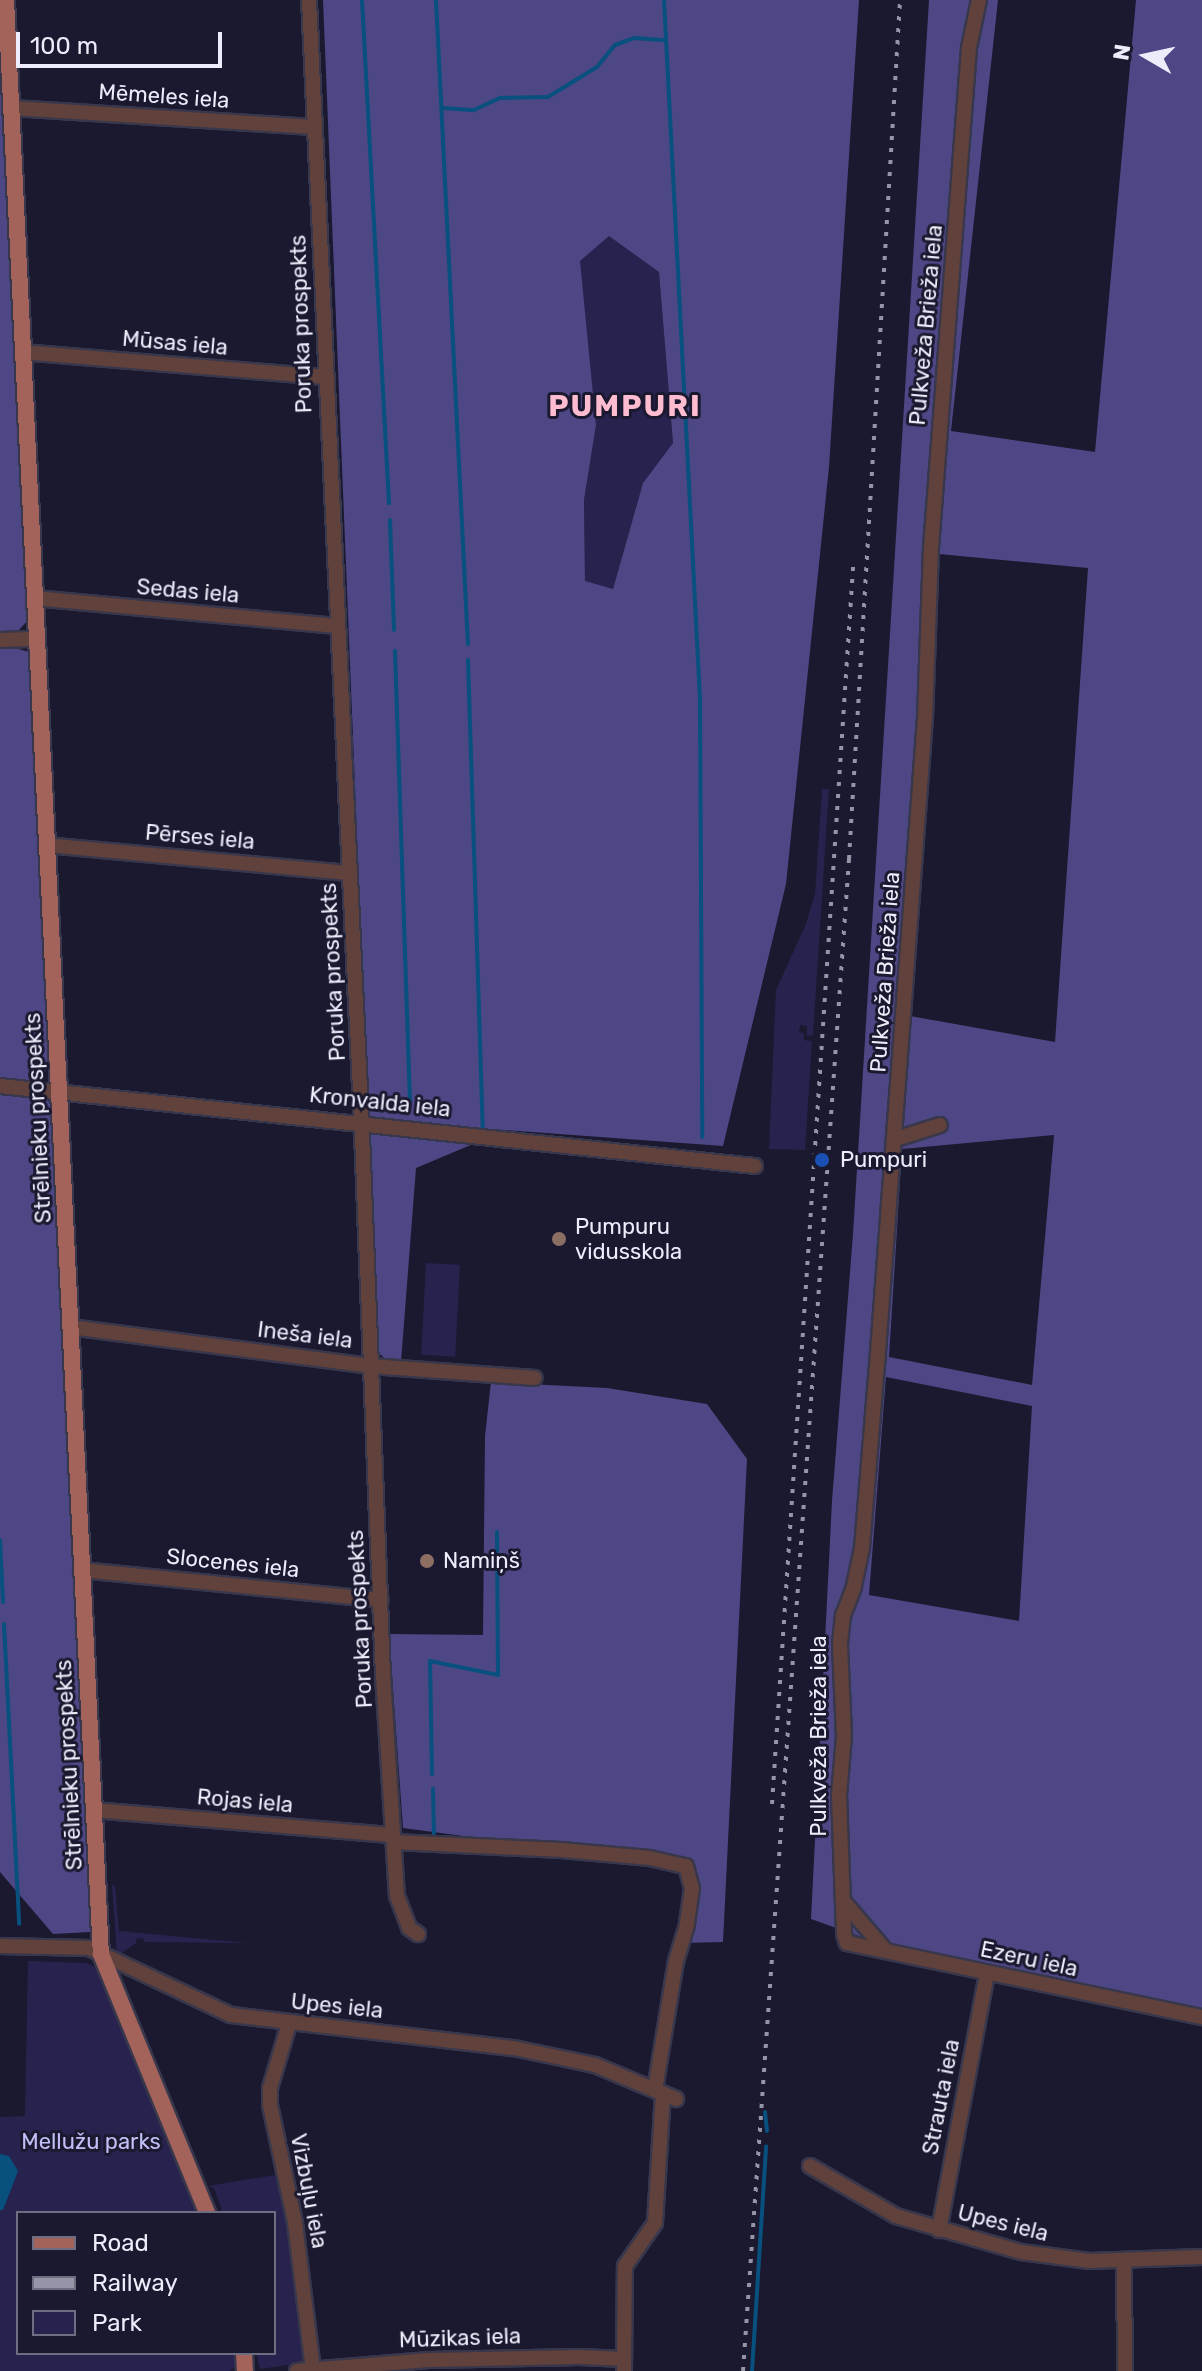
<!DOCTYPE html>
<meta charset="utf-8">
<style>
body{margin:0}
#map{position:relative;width:1202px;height:2371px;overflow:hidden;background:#1b192f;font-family:Rubik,sans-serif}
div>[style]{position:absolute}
.green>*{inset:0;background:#27224e;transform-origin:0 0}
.forest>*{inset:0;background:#4d4785}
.water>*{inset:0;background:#08507e}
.stream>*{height:4px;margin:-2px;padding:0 2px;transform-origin:2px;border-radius:2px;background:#08507e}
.roads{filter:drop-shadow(2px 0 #38374c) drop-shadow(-2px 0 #38374c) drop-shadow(0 2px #38374c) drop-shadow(0 -2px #38374c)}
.minor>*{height:14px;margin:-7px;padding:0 7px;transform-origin:7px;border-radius:7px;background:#60413c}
.major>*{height:16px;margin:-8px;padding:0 8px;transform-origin:8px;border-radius:8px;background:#a3635a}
.rail>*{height:4px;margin-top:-2px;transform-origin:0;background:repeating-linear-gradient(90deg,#9695a7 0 4px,transparent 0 12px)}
.dots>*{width:22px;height:22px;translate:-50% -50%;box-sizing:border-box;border:4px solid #1b192f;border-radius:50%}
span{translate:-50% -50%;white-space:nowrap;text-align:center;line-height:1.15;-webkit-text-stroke:6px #1b192f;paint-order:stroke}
.street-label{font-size:22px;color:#ececfb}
.poi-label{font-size:22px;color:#ececfb}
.left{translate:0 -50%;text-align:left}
.park-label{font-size:22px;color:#c1bff7}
.district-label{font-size:30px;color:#febcd0;font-weight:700;letter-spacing:2px}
.legend{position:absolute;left:16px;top:2211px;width:260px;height:144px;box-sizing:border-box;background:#1b192f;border:2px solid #6f6d81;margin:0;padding:10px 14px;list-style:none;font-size:24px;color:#ececfb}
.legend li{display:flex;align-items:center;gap:16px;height:40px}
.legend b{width:40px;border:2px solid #6f6d81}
.north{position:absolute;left:1106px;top:16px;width:80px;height:80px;-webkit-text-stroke:6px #1b192f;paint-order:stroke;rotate:279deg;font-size:22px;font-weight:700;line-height:32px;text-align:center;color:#ececfb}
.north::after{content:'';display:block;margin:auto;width:28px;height:36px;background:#ececfb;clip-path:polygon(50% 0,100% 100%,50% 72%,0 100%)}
.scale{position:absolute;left:16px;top:32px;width:206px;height:36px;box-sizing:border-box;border:4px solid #ececfb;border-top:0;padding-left:10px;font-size:24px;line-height:28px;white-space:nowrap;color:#ececfb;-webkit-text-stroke:6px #1b192f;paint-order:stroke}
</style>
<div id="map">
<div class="green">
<div style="clip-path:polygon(609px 235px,659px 272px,673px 443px,643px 483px,613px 589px,585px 582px,584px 500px,596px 425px,579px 261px)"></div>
<div style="clip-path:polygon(822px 789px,829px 789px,813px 1035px,807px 1036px,807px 1026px,800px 1025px,799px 1032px,804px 1033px,804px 1040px,812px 1041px,805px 1150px,769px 1149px,776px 990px,806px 924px,815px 894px)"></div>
<div style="left:426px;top:1263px;width:34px;height:92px;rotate:3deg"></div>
<div style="clip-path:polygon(112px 1885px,115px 1885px,119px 1931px,247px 1943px,390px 1945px,144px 1942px,144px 1939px,137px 1938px,136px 1943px,117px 1956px)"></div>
<div style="clip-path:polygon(28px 1961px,86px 1963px,98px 1968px,198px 2213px,18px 2213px,18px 2353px,236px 2353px,234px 2368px,229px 2371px,0 2371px,0 2117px,25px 2116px)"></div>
<div style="clip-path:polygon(265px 2110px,283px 2187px,307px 2354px,302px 2363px,260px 2369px,256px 2353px,274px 2353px,274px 2213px,223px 2213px,214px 2188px,208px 2186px,275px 2175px)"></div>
</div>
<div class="forest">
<div style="clip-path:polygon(evenodd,323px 0,859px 0,829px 467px,786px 884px,723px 1146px,491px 1129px,485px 1139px,416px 1168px,401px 1362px,386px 1360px,378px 1352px,323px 0,609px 236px,659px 272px,673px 443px,643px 483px,613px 589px,585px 581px,584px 500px,596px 425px,580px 261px,609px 236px)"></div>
<div style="clip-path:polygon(evenodd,929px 0,998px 0,951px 431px,1095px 452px,1136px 0,1202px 0,1202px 2010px,904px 1952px,811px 1919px,832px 1501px,853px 1234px,929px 0,939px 554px,1088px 568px,1055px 1042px,910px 1016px,939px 554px,929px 0,1054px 1135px,1032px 1385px,889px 1357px,902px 1149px,1054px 1135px,929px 0,886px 1377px,1032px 1406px,1019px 1621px,869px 1595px,886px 1377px)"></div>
<div style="clip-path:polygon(0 35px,28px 620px,18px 631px,0 634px)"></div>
<div style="clip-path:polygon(8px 646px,29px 652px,49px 1066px,42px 1076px,30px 1082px,9px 1082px,0 1081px,0 647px)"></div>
<div style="clip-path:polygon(0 1094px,44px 1097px,52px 1104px,93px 1918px,90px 1932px,53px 1934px,0 1872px)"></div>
<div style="clip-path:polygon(491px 1382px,607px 1388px,707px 1404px,747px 1459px,723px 1942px,681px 1943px,687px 1925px,686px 1866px,403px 1828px,389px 1634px,483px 1635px,485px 1436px)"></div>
</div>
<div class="water">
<div style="clip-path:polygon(0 2154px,9px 2156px,18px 2171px,3px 2210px,0 2210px)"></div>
</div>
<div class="stream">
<div style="left:362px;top:0;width:504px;rotate:86.93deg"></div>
<div style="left:436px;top:0;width:645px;rotate:87.16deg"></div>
<div style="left:664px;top:0;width:700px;rotate:87.05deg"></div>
<div style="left:700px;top:699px;width:438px;rotate:89.7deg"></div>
<div style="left:443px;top:108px;width:31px;rotate:4deg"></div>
<div style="left:474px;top:110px;width:29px;rotate:-25deg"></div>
<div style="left:500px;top:98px;width:48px;rotate:-1.2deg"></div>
<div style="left:548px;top:97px;width:57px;rotate:-31.5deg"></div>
<div style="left:597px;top:67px;width:28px;rotate:-51deg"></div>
<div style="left:615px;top:45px;width:20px;rotate:-20deg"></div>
<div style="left:634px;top:38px;width:32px;rotate:4deg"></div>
<div style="left:390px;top:520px;width:110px;rotate:87.9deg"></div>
<div style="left:395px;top:651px;width:454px;rotate:88.1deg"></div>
<div style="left:468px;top:660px;width:468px;rotate:88.2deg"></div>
<div style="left:0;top:1540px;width:62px;rotate:87.2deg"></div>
<div style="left:4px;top:1624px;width:300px;rotate:87.1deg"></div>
<div style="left:432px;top:1774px;width:113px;rotate:-91deg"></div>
<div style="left:430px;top:1661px;width:69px;rotate:11.6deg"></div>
<div style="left:498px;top:1675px;width:143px;rotate:-90.4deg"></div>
<div style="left:433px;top:1789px;width:48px;rotate:88.8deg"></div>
<div style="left:765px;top:2112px;width:19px;rotate:84deg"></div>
<div style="left:752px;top:2371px;width:225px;rotate:-86.4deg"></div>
</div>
<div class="roads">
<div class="minor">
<div style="left:309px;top:0;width:1135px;rotate:87.32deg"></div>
<div style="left:362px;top:1134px;width:541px;rotate:87.78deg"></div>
<div style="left:383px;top:1675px;width:221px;rotate:86.4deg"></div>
<div style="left:397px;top:1896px;width:34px;rotate:69deg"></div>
<div style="left:409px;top:1928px;width:11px;rotate:34deg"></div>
<div style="left:979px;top:0;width:49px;rotate:101.8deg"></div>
<div style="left:969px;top:48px;width:500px;rotate:94.35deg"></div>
<div style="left:931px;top:547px;width:171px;rotate:92deg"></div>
<div style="left:925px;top:718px;width:649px;rotate:94.24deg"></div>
<div style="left:877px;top:1365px;width:184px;rotate:94.7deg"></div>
<div style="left:862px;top:1548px;width:40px;rotate:102deg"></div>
<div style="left:854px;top:1587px;width:30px;rotate:111deg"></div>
<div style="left:843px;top:1615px;width:30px;rotate:96deg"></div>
<div style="left:840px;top:1645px;width:91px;rotate:87.5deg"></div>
<div style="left:844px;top:1736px;width:59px;rotate:94.8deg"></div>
<div style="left:839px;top:1795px;width:139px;rotate:87.9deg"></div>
<div style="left:844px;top:1934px;width:9px;rotate:72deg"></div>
<div style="left:847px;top:1943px;width:363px;rotate:11.8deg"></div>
<div style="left:11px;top:108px;width:304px;rotate:3.6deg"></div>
<div style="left:22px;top:352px;width:303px;rotate:4.7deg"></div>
<div style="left:34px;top:598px;width:304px;rotate:5.3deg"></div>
<div style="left:0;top:640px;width:36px;rotate:-2deg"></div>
<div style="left:46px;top:845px;width:305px;rotate:5.3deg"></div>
<div style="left:0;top:1086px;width:759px;rotate:6.05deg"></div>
<div style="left:896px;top:1139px;width:46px;rotate:-17.7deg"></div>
<div style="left:70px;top:1327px;width:304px;rotate:7.4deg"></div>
<div style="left:371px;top:1366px;width:164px;rotate:4.2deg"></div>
<div style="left:81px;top:1570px;width:301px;rotate:5.7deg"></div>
<div style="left:93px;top:1810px;width:301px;rotate:4.8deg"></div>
<div style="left:394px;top:1842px;width:168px;rotate:2.7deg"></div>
<div style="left:562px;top:1850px;width:88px;rotate:5.2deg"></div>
<div style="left:650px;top:1858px;width:37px;rotate:13deg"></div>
<div style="left:686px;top:1866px;width:23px;rotate:75deg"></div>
<div style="left:692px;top:1888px;width:37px;rotate:98deg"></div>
<div style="left:687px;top:1925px;width:38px;rotate:107deg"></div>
<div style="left:676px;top:1961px;width:130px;rotate:99.3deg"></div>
<div style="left:845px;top:1903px;width:63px;rotate:49.5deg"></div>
<div style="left:0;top:1946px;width:89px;rotate:1.3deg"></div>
<div style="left:89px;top:1948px;width:157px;rotate:25.3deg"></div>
<div style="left:231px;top:2015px;width:285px;rotate:6.7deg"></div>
<div style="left:514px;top:2048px;width:83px;rotate:11.9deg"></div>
<div style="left:595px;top:2065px;width:88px;rotate:22.8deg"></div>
<div style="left:289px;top:2024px;width:67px;rotate:106.5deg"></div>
<div style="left:270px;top:2088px;width:17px;rotate:90deg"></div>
<div style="left:270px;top:2105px;width:121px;rotate:78deg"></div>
<div style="left:295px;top:2223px;width:147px;rotate:83deg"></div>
<div style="left:810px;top:2166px;width:99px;rotate:30.2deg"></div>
<div style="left:896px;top:2216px;width:130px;rotate:16.1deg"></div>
<div style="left:1021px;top:2252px;width:69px;rotate:7.5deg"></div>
<div style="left:1089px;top:2261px;width:113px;rotate:-2deg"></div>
<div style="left:939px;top:2230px;width:261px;rotate:-79.4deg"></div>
<div style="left:1124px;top:2260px;width:111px;rotate:89.5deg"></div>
<div style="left:297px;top:2371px;width:132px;rotate:-4.8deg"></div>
<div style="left:429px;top:2360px;width:151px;rotate:-1.1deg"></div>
<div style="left:580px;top:2357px;width:44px;rotate:2.6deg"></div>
<div style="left:624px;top:2371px;width:105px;rotate:-89.5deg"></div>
<div style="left:625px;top:2266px;width:52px;rotate:-55.1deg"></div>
<div style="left:655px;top:2223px;width:130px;rotate:-86.5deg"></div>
</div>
<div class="major">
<div style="left:6px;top:0;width:1956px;rotate:87.22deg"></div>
<div style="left:101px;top:1954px;width:280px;rotate:67.7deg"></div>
<div style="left:244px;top:2353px;width:18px;rotate:87deg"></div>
</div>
</div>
<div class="rail">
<div style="left:772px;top:1804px;width:1240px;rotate:-86.25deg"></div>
<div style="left:743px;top:2371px;width:1516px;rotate:-85.99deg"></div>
<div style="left:849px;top:859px;width:861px;rotate:-86.6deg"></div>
</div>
<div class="dots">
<div style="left:822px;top:1160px;background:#1a4fb4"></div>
<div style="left:559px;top:1239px;background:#8d6e63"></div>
<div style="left:427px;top:1561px;background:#8d6e63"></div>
</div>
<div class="street-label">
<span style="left:164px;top:96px;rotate:4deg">Mēmeles iela</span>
<span style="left:301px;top:324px;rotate:-92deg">Poruka prospekts</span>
<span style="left:926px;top:325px;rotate:-85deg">Pulkveža Brieža iela</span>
<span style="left:175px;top:343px;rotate:5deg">Mūsas iela</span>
<span style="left:188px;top:591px;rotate:5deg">Sedas iela</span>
<span style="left:200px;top:837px;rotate:5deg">Pērses iela</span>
<span style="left:333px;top:972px;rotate:-93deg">Poruka prospekts</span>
<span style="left:885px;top:972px;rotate:-86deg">Pulkveža Brieža iela</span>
<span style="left:380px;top:1102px;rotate:6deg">Kronvalda iela</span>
<span style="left:38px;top:1118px;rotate:-93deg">Strēlnieku prospekts</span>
<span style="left:305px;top:1335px;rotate:7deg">Ineša iela</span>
<span style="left:233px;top:1563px;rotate:6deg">Slocenes iela</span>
<span style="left:360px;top:1619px;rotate:-93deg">Poruka prospekts</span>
<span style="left:819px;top:1736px;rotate:-90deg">Pulkveža Brieža iela</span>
<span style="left:69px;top:1765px;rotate:-93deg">Strēlnieku prospekts</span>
<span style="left:245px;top:1801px;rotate:5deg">Rojas iela</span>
<span style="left:1029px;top:1959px;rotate:12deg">Ezeru iela</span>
<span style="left:337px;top:2006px;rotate:6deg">Upes iela</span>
<span style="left:941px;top:2097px;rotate:-79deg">Strauta iela</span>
<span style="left:309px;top:2191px;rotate:79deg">Vizbuļu iela</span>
<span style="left:1003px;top:2223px;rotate:14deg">Upes iela</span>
<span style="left:460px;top:2338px;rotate:-2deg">Mūzikas iela</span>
</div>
<div class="poi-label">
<span class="left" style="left:840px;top:1160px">Pumpuri</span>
<span class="left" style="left:575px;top:1239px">Pumpuru<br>vidusskola</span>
<span class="left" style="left:443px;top:1561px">Namiņš</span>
</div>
<div class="park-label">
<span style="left:91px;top:2142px">Mellužu parks</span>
</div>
<div class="district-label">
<span style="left:625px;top:406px">PUMPURI</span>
</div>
<ul class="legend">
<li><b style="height:10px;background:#a3635a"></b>Road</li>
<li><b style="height:10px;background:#9695a7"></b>Railway</li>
<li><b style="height:22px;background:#27224e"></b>Park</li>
</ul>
<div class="north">N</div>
<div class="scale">100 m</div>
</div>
